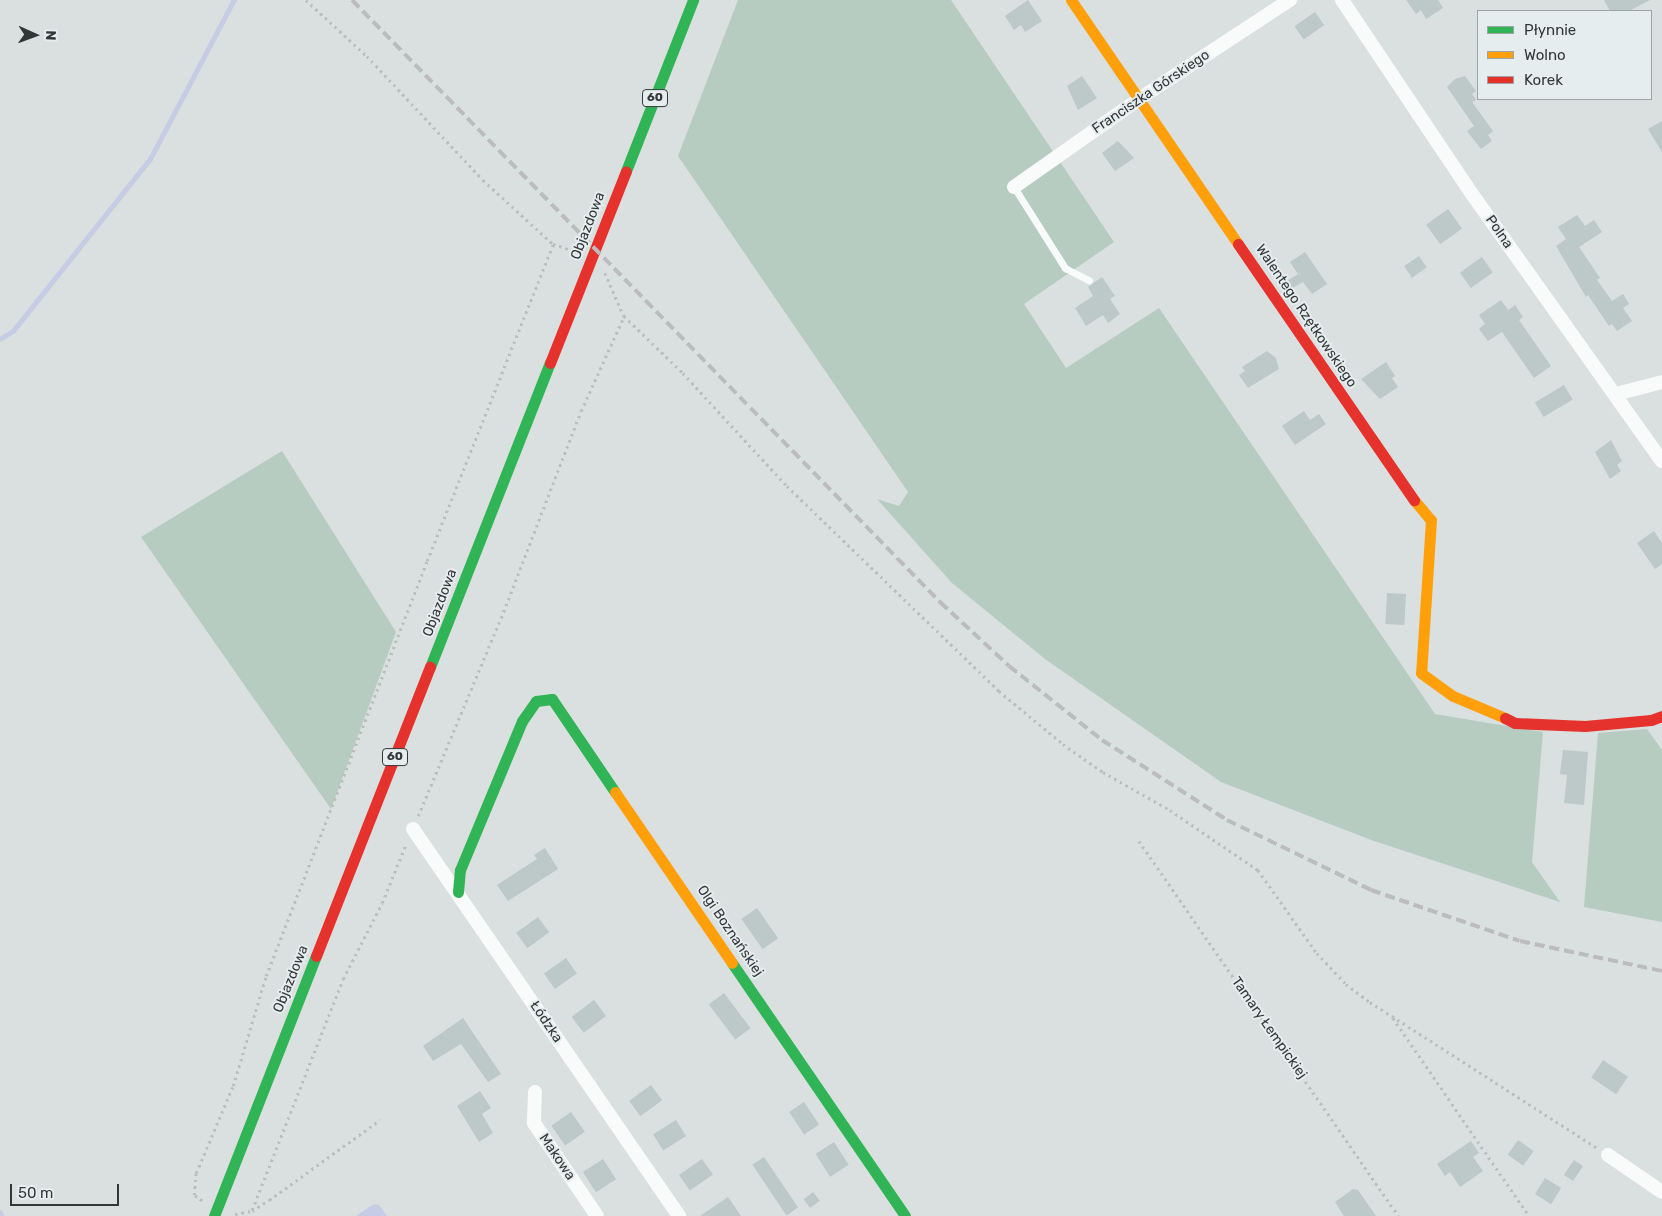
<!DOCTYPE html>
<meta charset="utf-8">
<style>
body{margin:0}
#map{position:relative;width:1662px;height:1216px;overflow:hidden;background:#dadfe0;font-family:Rubik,sans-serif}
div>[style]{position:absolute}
.green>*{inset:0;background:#b7ccc1}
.water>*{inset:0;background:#c6cce5}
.stream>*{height:4.5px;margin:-2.25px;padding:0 2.25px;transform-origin:2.25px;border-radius:2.25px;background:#c6cce5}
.building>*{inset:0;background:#bdc8c8;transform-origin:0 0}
.path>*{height:2.5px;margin-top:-1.25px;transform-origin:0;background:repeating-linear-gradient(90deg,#bcbdbd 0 2.5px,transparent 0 6.5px)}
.lane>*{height:7px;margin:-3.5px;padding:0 3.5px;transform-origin:3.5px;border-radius:3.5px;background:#f9fafa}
.street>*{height:14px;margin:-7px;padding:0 7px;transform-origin:7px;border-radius:7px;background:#f9fafa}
.fast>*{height:11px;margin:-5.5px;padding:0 5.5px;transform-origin:5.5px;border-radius:5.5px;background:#30b455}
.slow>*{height:11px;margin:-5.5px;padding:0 5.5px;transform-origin:5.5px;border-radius:5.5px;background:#ff9f0a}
.jam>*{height:11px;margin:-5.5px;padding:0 5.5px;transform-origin:5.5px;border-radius:5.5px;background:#e5322d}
.rail>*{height:4px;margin-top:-2px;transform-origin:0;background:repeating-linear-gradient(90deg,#bbbcbc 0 10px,transparent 0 15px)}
span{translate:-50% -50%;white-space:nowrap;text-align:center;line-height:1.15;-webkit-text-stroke:4px #e5edef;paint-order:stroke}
.shield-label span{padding:1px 4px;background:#e5edef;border:1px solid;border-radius:4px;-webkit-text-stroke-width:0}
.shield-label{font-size:12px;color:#343738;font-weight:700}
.street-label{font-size:14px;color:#343738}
.legend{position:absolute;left:1477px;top:10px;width:175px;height:90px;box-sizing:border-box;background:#e5edef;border:1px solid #9ea4a6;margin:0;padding:6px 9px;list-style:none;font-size:15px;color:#343738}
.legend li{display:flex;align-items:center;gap:10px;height:25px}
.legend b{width:25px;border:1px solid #9ea4a6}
.north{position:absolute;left:10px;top:10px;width:50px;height:50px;-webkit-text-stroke:4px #e5edef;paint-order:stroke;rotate:92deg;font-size:14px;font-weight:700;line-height:20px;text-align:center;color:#343738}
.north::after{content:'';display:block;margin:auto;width:18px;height:22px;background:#343738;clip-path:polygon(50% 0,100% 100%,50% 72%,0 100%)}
.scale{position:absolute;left:10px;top:1184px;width:109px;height:22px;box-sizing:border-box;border:2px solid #343738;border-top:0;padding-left:6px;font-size:15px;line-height:18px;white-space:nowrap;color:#343738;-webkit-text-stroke:4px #e5edef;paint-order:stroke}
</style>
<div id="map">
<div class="green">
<div style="clip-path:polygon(738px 0,951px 0,1114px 242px,1024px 304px,1066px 368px,1159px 308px,1435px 714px,1543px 732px,1532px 862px,1560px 902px,1374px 841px,1221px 782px,1045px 659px,952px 583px,877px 499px,899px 506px,908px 492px,678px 156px)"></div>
<div style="clip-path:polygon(282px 451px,396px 632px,331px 809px,141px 537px)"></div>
<div style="clip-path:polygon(1647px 729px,1662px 750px,1662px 922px,1584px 907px,1598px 733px)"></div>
</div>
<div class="water">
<div style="clip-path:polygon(374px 1204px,379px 1205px,387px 1216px,356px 1216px)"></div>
</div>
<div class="stream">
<div style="left:0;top:339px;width:15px;rotate:-32deg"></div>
<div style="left:13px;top:331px;width:220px;rotate:-51.5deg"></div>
<div style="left:150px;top:159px;width:180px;rotate:-62.2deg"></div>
<div style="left:0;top:1212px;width:4px;rotate:63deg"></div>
</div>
<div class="building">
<div style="clip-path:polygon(1028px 0,1042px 21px,1025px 32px,1021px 25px,1014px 30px,1005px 16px)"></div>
<div style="clip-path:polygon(1406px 0,1438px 0,1443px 8px,1426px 19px,1421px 10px,1416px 14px)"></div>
<div style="clip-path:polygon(1604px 0,1650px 0,1629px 11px,1610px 11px)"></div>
<div style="left:1315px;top:12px;width:16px;height:25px;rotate:55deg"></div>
<div style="clip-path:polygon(1082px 76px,1097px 98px,1078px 110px,1067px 86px)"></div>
<div style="clip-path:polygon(1465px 76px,1476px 91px,1472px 94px,1476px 100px,1472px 102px,1493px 131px,1488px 135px,1492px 141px,1481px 149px,1467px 131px,1474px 126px,1447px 87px,1455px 79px)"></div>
<div style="clip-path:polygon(1662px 121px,1662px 152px,1648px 129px)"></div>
<div style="clip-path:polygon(1118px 141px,1134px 158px,1115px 171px,1102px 153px)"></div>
<div style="left:1448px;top:209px;width:24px;height:27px;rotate:54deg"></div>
<div style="clip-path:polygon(1577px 215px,1585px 226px,1594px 220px,1602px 232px,1579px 247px,1600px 278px,1597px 280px,1612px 301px,1623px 294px,1629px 304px,1623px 308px,1632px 321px,1617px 331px,1612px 324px,1609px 326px,1588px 295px,1586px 297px,1556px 246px,1566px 239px,1558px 227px)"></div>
<div style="clip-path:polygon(1305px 252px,1327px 284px,1312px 294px,1303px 282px,1291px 289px,1287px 281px,1298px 274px,1290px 262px)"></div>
<div style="left:1419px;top:256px;width:14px;height:18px;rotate:56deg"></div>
<div style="left:1482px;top:257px;width:19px;height:27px;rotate:55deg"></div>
<div style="clip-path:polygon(1102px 277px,1115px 296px,1110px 299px,1120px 314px,1108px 323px,1103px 315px,1086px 326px,1075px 308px,1093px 296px,1088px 287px)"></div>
<div style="clip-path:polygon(1501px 300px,1508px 310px,1515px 305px,1523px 317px,1519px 320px,1551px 366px,1534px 378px,1502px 332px,1488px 341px,1479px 329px,1485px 324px,1479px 315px)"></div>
<div style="clip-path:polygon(1267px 351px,1276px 358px,1279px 369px,1248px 388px,1239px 375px,1245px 371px,1242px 367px)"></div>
<div style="clip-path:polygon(1386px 362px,1395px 376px,1392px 378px,1398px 387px,1380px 399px,1361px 379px)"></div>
<div style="left:1564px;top:385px;width:17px;height:34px;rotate:59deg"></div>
<div style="clip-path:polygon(1304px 411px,1310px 420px,1319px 414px,1326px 424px,1295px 445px,1282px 426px)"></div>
<div style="clip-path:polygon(1611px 440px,1622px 461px,1617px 465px,1621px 471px,1610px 479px,1595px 452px)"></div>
<div style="clip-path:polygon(1654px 531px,1662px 543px,1662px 564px,1655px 569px,1637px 543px)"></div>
<div style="left:1387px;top:593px;width:19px;height:31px;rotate:3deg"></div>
<div style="clip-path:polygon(1563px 750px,1588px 752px,1584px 805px,1564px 803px,1567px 775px,1560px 774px)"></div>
<div style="clip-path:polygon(545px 848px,558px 869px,508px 901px,497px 885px,537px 859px,534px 855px)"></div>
<div style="left:757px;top:908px;width:37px;height:19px;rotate:55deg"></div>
<div style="left:538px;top:917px;width:19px;height:27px;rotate:54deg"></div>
<div style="left:566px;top:958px;width:19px;height:27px;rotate:55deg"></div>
<div style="left:724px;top:993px;width:44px;height:19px;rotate:53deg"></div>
<div style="left:594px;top:1000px;width:20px;height:28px;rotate:53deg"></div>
<div style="clip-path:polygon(463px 1018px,501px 1074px,488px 1082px,461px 1044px,433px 1061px,423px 1046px)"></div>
<div style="left:1603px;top:1060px;width:30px;height:21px;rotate:34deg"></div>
<div style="left:651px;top:1085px;width:19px;height:27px;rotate:54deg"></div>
<div style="clip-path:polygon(480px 1091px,491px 1108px,482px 1114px,493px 1133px,479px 1142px,457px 1106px)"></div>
<div style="left:804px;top:1102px;width:27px;height:18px;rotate:56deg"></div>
<div style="left:571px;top:1112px;width:24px;height:24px;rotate:55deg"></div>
<div style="left:676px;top:1120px;width:19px;height:27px;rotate:58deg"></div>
<div style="left:1518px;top:1140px;width:19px;height:18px;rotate:35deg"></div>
<div style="clip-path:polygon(1471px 1141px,1479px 1153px,1473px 1157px,1483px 1171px,1460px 1187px,1450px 1172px,1445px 1176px,1437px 1164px)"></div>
<div style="left:834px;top:1142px;width:27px;height:22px;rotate:57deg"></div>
<div style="left:764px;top:1157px;width:61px;height:14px;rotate:56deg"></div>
<div style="left:603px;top:1159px;width:24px;height:24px;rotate:57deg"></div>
<div style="left:702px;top:1159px;width:19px;height:28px;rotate:55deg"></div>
<div style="left:1574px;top:1160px;width:11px;height:18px;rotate:34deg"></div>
<div style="left:1545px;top:1178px;width:19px;height:19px;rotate:32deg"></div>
<div style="clip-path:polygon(1353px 1189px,1358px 1190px,1376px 1216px,1344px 1216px,1335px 1202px)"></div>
<div style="left:813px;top:1192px;width:11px;height:12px;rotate:52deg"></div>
<div style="clip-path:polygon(728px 1197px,741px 1216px,700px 1216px)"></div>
</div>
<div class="path">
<div style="left:306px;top:0;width:83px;rotate:42.6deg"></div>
<div style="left:367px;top:56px;width:170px;rotate:46.9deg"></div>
<div style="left:483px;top:180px;width:95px;rotate:42.4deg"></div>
<div style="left:605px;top:273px;width:47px;rotate:66.2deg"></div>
<div style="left:624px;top:316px;width:82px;rotate:44deg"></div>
<div style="left:683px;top:373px;width:154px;rotate:47.4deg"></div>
<div style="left:787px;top:486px;width:295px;rotate:44deg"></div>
<div style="left:999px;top:691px;width:83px;rotate:39.6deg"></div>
<div style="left:1063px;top:744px;width:49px;rotate:35deg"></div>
<div style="left:1103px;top:772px;width:77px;rotate:29.6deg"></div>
<div style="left:1170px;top:810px;width:107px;rotate:34.3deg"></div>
<div style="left:1258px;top:870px;width:102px;rotate:54.6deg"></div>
<div style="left:1317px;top:953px;width:42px;rotate:46.9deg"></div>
<div style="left:1346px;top:984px;width:30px;rotate:37deg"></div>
<div style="left:1370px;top:1002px;width:269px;rotate:32.7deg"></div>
<div style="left:418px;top:816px;width:215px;rotate:-67.3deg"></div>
<div style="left:501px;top:618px;width:222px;rotate:-68.9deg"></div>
<div style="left:581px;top:411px;width:104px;rotate:-65.6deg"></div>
<div style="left:1139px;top:841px;width:456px;rotate:55.3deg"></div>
<div style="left:1393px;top:1018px;width:240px;rotate:55.5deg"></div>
<div style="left:202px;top:1201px;width:10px;rotate:-143deg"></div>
<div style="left:194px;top:1195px;width:22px;rotate:-85deg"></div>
<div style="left:196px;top:1173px;width:95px;rotate:-67deg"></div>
<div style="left:233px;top:1086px;width:115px;rotate:-73.3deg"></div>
<div style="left:266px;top:976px;width:445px;rotate:-68.8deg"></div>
<div style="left:427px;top:561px;width:341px;rotate:-68.3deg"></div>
<div style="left:553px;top:244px;width:23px;rotate:18deg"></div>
<div style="left:252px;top:1210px;width:248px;rotate:-68.5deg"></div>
<div style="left:343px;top:979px;width:85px;rotate:-62.8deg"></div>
<div style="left:382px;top:903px;width:64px;rotate:-67.9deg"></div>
<div style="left:235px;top:1214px;width:17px;rotate:-10deg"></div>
<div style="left:252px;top:1211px;width:20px;rotate:-33deg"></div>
<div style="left:269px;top:1200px;width:137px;rotate:-35.8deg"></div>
</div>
<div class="lane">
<div style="left:1014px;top:187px;width:96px;rotate:57.8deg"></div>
<div style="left:1065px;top:268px;width:27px;rotate:27deg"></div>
</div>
<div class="street">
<div style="left:1342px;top:0;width:225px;rotate:56.2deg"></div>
<div style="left:1467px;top:187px;width:336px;rotate:54.6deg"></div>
<div style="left:1014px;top:187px;width:153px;rotate:-35.1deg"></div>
<div style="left:1139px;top:99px;width:181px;rotate:-33.3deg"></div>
<div style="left:1616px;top:394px;width:48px;rotate:-14.6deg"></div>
<div style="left:413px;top:829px;width:470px;rotate:55.5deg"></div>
<div style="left:535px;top:1092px;width:31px;rotate:92deg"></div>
<div style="left:534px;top:1123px;width:112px;rotate:55.9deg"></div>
<div style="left:1608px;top:1155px;width:65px;rotate:34.4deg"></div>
</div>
<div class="fast">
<div style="left:626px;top:171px;width:184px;rotate:-68.6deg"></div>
<div style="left:430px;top:667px;width:327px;rotate:-68.5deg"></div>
<div style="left:458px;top:892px;width:22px;rotate:-85deg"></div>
<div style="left:460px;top:870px;width:161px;rotate:-67.4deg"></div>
<div style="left:522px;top:721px;width:24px;rotate:-55deg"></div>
<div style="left:536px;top:701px;width:16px;rotate:-7deg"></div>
<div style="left:552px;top:699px;width:112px;rotate:55.9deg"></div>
<div style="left:732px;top:963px;width:306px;rotate:55.6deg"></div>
<div style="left:214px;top:1216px;width:279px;rotate:-68.6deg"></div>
</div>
<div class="slow">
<div style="left:1071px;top:0;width:296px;rotate:55.6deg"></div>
<div style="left:1414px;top:500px;width:26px;rotate:50deg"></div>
<div style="left:1431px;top:520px;width:153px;rotate:93.7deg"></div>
<div style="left:1421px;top:673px;width:39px;rotate:36deg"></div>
<div style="left:1453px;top:696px;width:56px;rotate:22.9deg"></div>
<div style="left:615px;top:792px;width:207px;rotate:55.6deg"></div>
</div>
<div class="jam">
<div style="left:1238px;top:244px;width:311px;rotate:55.5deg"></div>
<div style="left:550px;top:363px;width:206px;rotate:-68.4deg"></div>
<div style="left:1505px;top:718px;width:11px;rotate:27deg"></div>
<div style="left:1515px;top:723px;width:70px;rotate:2.5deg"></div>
<div style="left:1585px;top:726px;width:66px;rotate:-5.2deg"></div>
<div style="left:1651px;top:720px;width:12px;rotate:-20deg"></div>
<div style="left:316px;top:956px;width:311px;rotate:-68.5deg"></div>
</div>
<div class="rail">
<div style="left:352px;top:0;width:842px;rotate:45.67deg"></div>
<div style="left:940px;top:602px;width:94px;rotate:42.8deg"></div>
<div style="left:1009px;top:666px;width:119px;rotate:38.5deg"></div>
<div style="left:1102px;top:740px;width:148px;rotate:32.6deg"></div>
<div style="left:1227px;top:820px;width:160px;rotate:25.9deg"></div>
<div style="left:1371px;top:890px;width:157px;rotate:18.9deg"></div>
<div style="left:1520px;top:941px;width:145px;rotate:11.9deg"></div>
</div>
<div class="shield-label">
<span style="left:655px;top:98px">60</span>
<span style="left:395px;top:757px">60</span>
</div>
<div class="street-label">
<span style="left:1151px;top:92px;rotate:-34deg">Franciszka Górskiego</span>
<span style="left:588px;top:226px;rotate:-69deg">Objazdowa</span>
<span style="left:1499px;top:232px;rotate:55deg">Polna</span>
<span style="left:1306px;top:316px;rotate:56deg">Walentego Rzętkowskiego</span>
<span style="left:440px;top:603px;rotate:-69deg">Objazdowa</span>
<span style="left:730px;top:931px;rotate:56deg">Olgi Boznańskiej</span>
<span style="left:291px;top:979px;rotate:-68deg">Objazdowa</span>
<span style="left:546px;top:1022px;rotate:56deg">Łódzka</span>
<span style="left:1269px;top:1028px;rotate:55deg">Tamary Łempickiej</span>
<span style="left:557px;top:1157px;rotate:56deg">Makowa</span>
</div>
<ul class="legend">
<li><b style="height:6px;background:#30b455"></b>Płynnie</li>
<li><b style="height:6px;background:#ff9f0a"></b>Wolno</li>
<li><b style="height:6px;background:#e5322d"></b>Korek</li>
</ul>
<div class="north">N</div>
<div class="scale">50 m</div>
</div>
